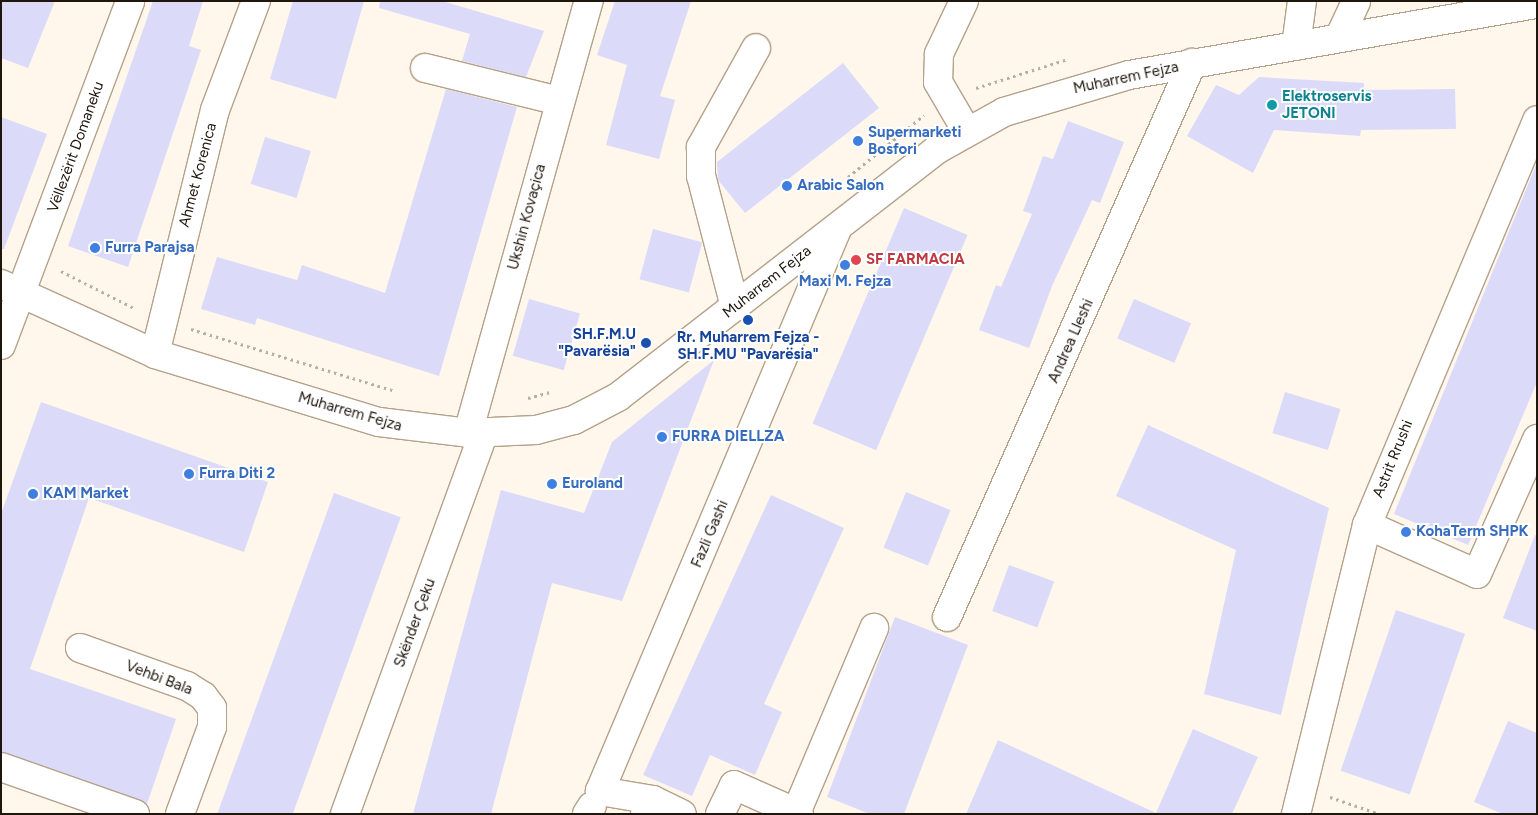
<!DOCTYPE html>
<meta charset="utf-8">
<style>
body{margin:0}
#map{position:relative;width:1538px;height:815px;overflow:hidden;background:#fff6ec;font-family:Figtree,sans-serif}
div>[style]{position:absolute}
.building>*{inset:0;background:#dbdbf9;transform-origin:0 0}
.path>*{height:3px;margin-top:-1.5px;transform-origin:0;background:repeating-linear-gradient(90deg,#b7aea5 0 2.5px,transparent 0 6.5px)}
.roads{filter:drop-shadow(1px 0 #b5a189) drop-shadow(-1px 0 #b5a189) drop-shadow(0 1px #b5a189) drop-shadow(0 -1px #b5a189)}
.minor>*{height:28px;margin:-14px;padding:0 14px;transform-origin:14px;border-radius:14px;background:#fff}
.dots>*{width:14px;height:14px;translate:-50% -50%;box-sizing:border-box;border:2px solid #fff;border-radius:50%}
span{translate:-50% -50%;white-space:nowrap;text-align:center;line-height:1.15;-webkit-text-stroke:4px #fff;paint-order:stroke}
.street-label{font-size:15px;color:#1f170e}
.culture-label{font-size:15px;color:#0d838f;font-weight:700}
.left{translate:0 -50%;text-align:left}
.shop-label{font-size:15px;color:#366cbe;font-weight:700}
.health-label{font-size:15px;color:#be3a42;font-weight:700}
.transit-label{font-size:15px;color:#164399;font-weight:700}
.right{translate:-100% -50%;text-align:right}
.frame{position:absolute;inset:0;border:2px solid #1f170e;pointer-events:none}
</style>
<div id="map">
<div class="building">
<div style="clip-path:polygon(1px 1px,55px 1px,28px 68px,1px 58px)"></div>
<div style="clip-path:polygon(153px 1px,203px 1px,189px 46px,201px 50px,128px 267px,68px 246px)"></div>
<div style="clip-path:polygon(293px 1px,364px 1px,336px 99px,270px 79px)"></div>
<div style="clip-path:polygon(380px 1px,442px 1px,544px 31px,526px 77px,462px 61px,470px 34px,379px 8px)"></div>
<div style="clip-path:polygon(615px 1px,691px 1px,660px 96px,675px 100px,659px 159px,606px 145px,627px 65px,597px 55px)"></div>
<div style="clip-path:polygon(843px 63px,879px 108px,745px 213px,718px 180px,717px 162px)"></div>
<div style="clip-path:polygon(1259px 77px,1364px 83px,1364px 90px,1455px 89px,1456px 129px,1361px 130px,1360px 136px,1274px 130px,1253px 173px,1187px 136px,1216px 85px,1239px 95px)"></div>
<div style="clip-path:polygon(446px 89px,517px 107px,439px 376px,257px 318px,255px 325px,201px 309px,217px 257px,297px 280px,302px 265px,385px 293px)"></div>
<div style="clip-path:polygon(1px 117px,47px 134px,4px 249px,1px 249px)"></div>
<div style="clip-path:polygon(1068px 121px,1124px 142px,1100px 203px,1092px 200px,1052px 286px,1029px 348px,979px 330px,996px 285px,1001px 287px,1032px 214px,1023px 211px,1043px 156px,1053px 159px)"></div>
<div style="left:265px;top:137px;width:48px;height:49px;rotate:17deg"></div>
<div style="clip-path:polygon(1536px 165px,1537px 382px,1468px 545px,1394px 514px)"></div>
<div style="left:904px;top:208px;width:69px;height:234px;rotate:23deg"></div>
<div style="left:653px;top:229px;width:51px;height:52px;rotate:15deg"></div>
<div style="left:529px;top:299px;width:53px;height:59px;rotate:16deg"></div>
<div style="left:1134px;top:299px;width:62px;height:43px;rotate:23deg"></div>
<div style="clip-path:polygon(714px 360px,622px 601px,552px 583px,491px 814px,413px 814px,501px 490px,584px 513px,612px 442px)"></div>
<div style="left:1285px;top:392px;width:58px;height:43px;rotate:17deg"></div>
<div style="clip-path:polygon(41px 402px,268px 482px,244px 552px,89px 498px,30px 669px,176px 719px,147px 804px,1px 752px,1px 514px)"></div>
<div style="clip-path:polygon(1148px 425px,1329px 508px,1281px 715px,1204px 694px,1236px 550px,1116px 496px)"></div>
<div style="left:906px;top:492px;width:48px;height:60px;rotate:22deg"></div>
<div style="left:334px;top:493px;width:71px;height:342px;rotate:20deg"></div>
<div style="clip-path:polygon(771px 495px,844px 528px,764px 704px,782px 712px,755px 775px,710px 755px,692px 796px,643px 775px)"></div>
<div style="clip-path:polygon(1535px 535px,1537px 536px,1537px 631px,1503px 618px)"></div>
<div style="left:1009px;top:565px;width:48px;height:49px;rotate:20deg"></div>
<div style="left:1396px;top:610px;width:73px;height:170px;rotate:19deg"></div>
<div style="clip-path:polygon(895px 617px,968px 645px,904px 814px,870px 814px,827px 797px)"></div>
<div style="clip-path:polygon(1508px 721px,1537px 733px,1537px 814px,1503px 814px,1474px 802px)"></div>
<div style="clip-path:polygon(1193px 729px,1258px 757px,1232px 814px,966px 814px,998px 740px,1156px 813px)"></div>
</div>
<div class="path">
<div style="left:976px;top:88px;width:96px;rotate:-17.5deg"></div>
<div style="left:848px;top:177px;width:98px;rotate:-39.2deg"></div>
<div style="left:61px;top:271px;width:84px;rotate:26.9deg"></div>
<div style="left:191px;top:329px;width:213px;rotate:16.9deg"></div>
<div style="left:528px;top:398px;width:24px;rotate:-15deg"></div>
<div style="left:1330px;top:797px;width:53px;rotate:18.8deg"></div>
</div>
<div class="roads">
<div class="minor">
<div style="left:964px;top:1px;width:59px;rotate:115.3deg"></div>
<div style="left:939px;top:54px;width:28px;rotate:92deg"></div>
<div style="left:938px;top:82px;width:56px;rotate:59.7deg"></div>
<div style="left:1340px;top:36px;width:38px;rotate:-65deg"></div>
<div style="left:1296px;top:46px;width:45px;rotate:-82.4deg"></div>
<div style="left:425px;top:68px;width:138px;rotate:13.8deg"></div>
<div style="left:1px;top:284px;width:169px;rotate:24.4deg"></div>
<div style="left:155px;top:354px;width:234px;rotate:16.9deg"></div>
<div style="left:379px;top:422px;width:90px;rotate:7deg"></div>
<div style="left:468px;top:433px;width:68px;rotate:-2.5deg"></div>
<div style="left:536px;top:430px;width:39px;rotate:-15deg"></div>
<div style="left:574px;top:420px;width:50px;rotate:-27.6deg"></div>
<div style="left:618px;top:397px;width:403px;rotate:-37.8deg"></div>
<div style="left:936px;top:150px;width:78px;rotate:-29.2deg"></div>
<div style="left:1004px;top:112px;width:130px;rotate:-16.5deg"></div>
<div style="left:1129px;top:75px;width:414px;rotate:-9.9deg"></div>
<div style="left:735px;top:307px;width:135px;rotate:-104.5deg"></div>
<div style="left:701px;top:176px;width:29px;rotate:-90deg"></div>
<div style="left:701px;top:147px;width:113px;rotate:-60.9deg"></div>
<div style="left:1px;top:345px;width:367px;rotate:-69.4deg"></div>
<div style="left:155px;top:354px;width:251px;rotate:-76.2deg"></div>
<div style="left:215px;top:110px;width:116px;rotate:-69.4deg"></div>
<div style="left:468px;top:433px;width:449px;rotate:-74.4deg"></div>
<div style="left:1367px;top:525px;width:120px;rotate:24deg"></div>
<div style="left:1477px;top:574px;width:148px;rotate:-66deg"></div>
<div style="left:947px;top:617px;width:606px;rotate:-66.14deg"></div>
<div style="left:80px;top:648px;width:114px;rotate:19.6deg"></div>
<div style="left:187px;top:686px;width:19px;rotate:32deg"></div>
<div style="left:203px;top:696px;width:15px;rotate:53deg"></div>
<div style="left:212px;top:708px;width:19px;rotate:90deg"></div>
<div style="left:212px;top:727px;width:93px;rotate:110.2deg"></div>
<div style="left:1px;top:767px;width:142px;rotate:19.3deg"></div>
<div style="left:653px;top:800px;width:32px;rotate:26deg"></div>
<div style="left:796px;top:813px;width:201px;rotate:-67.1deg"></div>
<div style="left:345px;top:814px;width:406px;rotate:-70deg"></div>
<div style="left:587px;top:814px;width:9px;rotate:-58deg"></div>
<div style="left:645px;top:814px;width:16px;rotate:-60deg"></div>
<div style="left:653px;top:800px;width:54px;rotate:-170.4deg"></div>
<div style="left:600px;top:791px;width:610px;rotate:-67.13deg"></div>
<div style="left:720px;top:814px;width:32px;rotate:-64deg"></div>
<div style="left:734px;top:785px;width:71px;rotate:24deg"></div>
<div style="left:1296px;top:814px;width:298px;rotate:-76.2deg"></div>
<div style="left:1367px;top:525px;width:439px;rotate:-67.2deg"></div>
</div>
</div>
<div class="dots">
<div style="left:1272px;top:105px;background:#0f9aa8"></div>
<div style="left:858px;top:141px;background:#3f7fe0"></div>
<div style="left:787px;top:186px;background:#3f7fe0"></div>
<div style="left:95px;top:248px;background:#3f7fe0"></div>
<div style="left:856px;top:260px;background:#e0444e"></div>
<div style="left:845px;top:265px;background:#3f7fe0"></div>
<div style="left:748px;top:320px;background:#1a4fb4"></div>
<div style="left:646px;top:343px;background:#1a4fb4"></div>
<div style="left:662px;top:437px;background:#3f7fe0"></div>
<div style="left:189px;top:474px;background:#3f7fe0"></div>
<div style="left:552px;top:484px;background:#3f7fe0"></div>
<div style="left:33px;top:494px;background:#3f7fe0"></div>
<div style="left:1406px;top:532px;background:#3f7fe0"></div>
</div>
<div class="street-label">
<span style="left:1126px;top:78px;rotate:-12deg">Muharrem Fejza</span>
<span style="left:76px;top:147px;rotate:-70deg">Vëllezërit Domaneku</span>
<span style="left:198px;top:175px;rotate:-75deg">Ahmet Korenica</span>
<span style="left:527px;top:217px;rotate:-75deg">Ukshin Kovaçica</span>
<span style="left:767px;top:282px;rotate:-38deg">Muharrem Fejza</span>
<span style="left:1071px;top:341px;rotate:-66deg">Andrea Lleshi</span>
<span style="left:350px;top:412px;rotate:16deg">Muharrem Fejza</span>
<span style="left:1393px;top:459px;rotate:-68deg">Astrit Rrushi</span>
<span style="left:710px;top:534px;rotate:-67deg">Fazli Gashi</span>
<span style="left:415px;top:623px;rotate:-70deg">Skënder Çeku</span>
<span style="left:159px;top:678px;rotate:21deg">Vehbi Bala</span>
</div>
<div class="culture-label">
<span class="left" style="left:1282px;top:105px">Elektroservis<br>JETONI</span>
</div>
<div class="shop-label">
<span class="left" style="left:868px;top:141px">Supermarketi<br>Bosfori</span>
<span class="left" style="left:797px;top:186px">Arabic Salon</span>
<span class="left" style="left:105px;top:248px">Furra Parajsa</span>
<span style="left:845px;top:282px">Maxi M. Fejza</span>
<span class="left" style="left:672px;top:437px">FURRA DIELLZA</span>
<span class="left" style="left:199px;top:474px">Furra Diti 2</span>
<span class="left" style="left:562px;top:484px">Euroland</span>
<span class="left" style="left:43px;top:494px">KAM Market</span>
<span class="left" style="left:1416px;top:532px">KohaTerm SHPK</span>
</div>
<div class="health-label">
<span class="left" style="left:866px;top:260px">SF FARMACIA</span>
</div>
<div class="transit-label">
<span class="right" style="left:636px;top:343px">SH.F.M.U<br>"Pavarësia"</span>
<span style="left:748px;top:346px">Rr. Muharrem Fejza -<br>SH.F.MU "Pavarësia"</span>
</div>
<div class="frame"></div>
</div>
